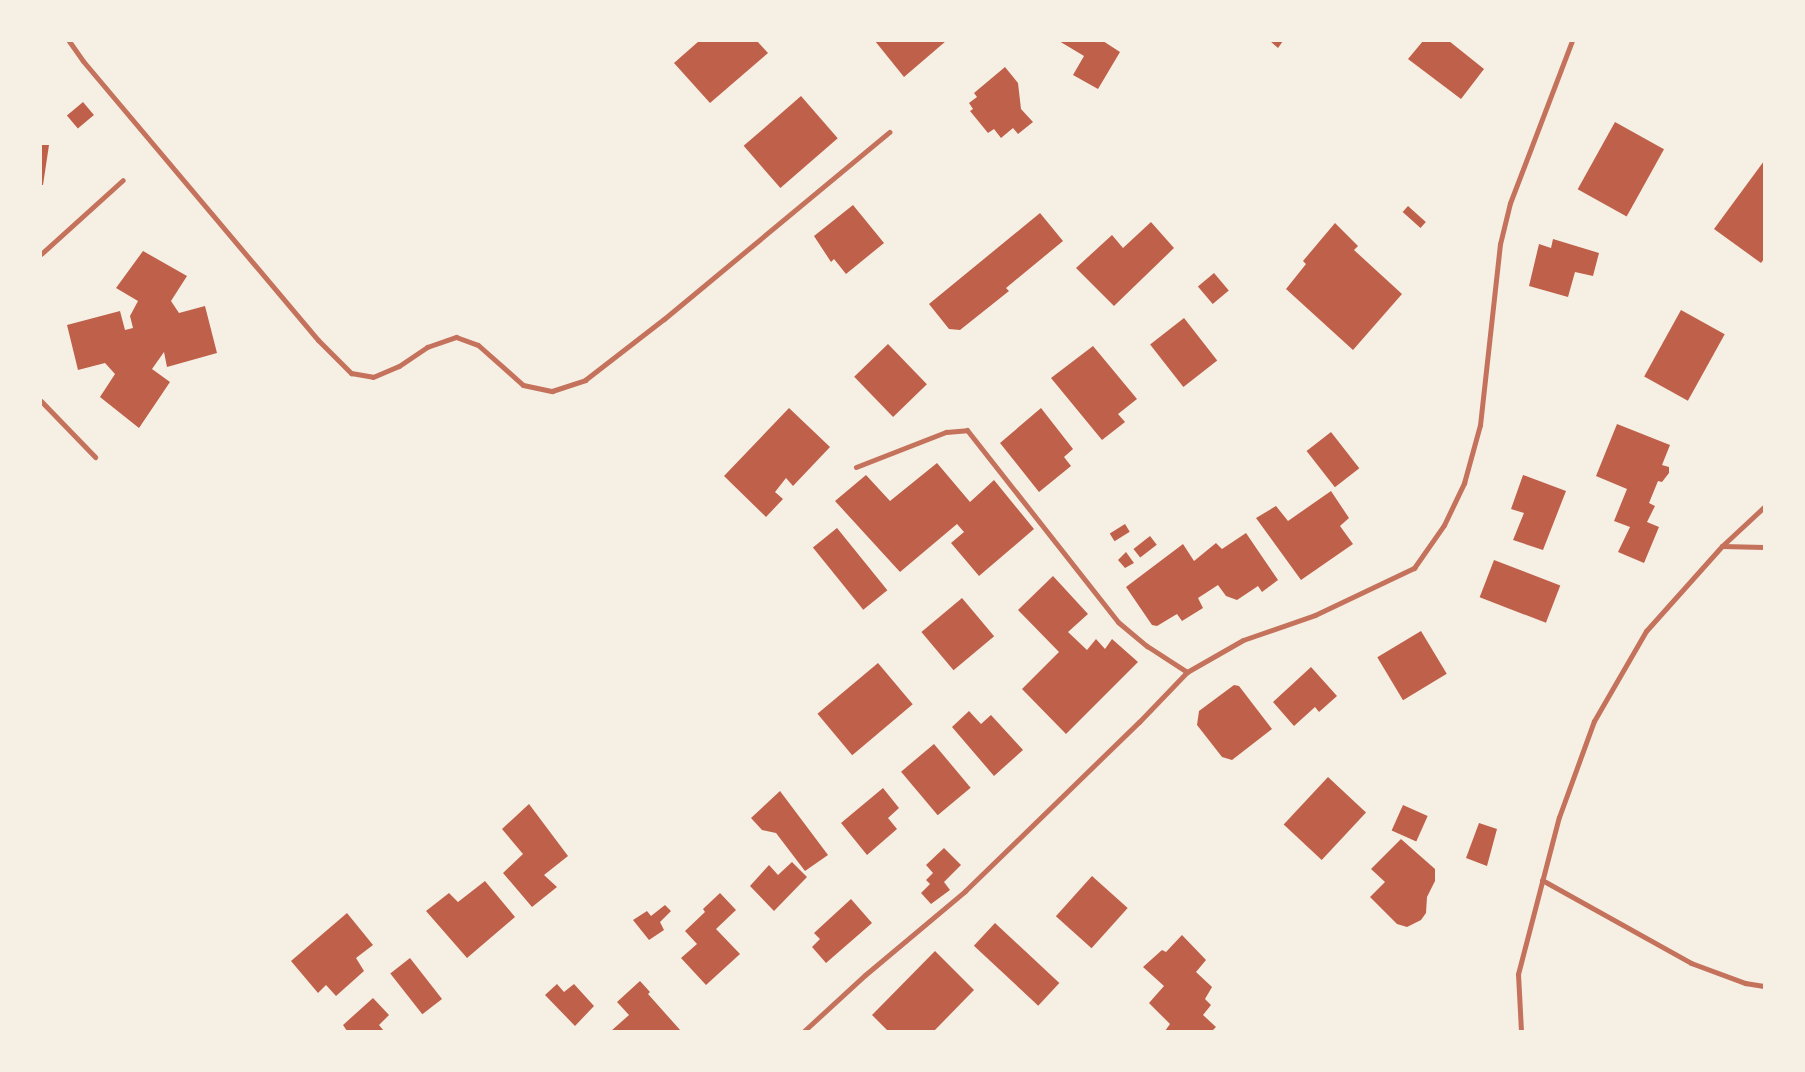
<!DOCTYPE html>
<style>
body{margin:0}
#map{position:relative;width:1805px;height:1072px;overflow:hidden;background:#f6efe4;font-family:"Fira Sans",sans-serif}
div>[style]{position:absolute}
.building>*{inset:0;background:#bf614a;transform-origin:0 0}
.minor>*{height:5px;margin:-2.5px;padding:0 2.5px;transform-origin:2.5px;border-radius:2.5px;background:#c5725c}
span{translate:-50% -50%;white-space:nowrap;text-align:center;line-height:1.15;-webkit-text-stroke:4.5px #f6efe4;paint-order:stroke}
.frame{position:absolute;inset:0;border:42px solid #f6efe4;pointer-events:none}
</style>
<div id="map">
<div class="building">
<div style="clip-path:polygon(699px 41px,757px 41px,768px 53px,710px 103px,674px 63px)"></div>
<div style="clip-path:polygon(875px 41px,946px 41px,904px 77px)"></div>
<div style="clip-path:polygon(1059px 41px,1103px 41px,1120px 52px,1098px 89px,1073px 75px,1084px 56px)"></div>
<div style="clip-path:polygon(1270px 41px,1283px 41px,1278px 48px)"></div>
<div style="clip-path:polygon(1423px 41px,1449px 41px,1484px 69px,1461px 99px,1408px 59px)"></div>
<div style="clip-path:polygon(1005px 67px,1018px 83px,1021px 109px,1033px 122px,1018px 134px,1013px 128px,1001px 138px,994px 129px,988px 133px,970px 111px,973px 109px,969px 103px,977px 97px,974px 93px)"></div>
<div style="left:801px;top:96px;width:56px;height:76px;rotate:49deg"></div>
<div style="left:83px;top:102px;width:17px;height:21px;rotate:50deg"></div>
<div style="left:1615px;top:122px;width:56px;height:77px;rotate:29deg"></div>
<div style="clip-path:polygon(41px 145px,49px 145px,43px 185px,41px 185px)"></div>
<div style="clip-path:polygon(1764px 161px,1764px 259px,1761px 263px,1714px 229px)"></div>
<div style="clip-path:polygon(853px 205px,884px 243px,846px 274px,834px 259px,831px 262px,814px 236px)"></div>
<div style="left:1408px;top:206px;width:24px;height:8px;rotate:42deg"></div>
<div style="clip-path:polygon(1040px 213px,1063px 241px,1006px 288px,1009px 291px,960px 330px,949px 329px,929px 304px)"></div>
<div style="clip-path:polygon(1151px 222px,1174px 248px,1114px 306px,1076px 268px,1112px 235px,1123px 248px)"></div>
<div style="clip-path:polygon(1335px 223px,1358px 246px,1354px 250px,1402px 294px,1353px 350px,1286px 289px,1306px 264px,1303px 261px)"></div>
<div style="clip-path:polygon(1553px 239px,1599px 253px,1593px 276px,1575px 272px,1568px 297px,1529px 286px,1539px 244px,1551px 248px)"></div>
<div style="clip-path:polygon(143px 251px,187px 276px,171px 301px,179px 313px,205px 306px,217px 353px,167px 367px,164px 352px,152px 369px,170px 382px,139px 428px,100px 397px,115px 374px,105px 363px,78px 370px,67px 325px,120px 311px,125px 330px,133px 328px,130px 316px,138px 301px,116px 288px)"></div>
<div style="left:1214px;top:273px;width:23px;height:21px;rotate:50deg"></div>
<div style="left:1681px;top:310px;width:50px;height:76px;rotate:29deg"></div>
<div style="left:1184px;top:318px;width:54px;height:43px;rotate:52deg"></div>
<div style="left:888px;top:344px;width:56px;height:47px;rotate:46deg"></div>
<div style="clip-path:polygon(1093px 346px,1137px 399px,1118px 414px,1125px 422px,1102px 440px,1051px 378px)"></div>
<div style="clip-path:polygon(789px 408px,830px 447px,793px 486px,786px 478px,775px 492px,783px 499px,766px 517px,724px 476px)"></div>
<div style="clip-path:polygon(1041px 408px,1073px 449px,1064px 457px,1071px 466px,1039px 492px,1000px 443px)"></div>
<div style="clip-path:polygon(1617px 424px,1670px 445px,1662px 465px,1669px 467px,1669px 473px,1662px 482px,1658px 481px,1649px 503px,1655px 506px,1647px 522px,1659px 527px,1644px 563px,1618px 552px,1630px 527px,1614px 521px,1627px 489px,1596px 476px)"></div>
<div style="left:1331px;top:432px;width:46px;height:31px;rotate:52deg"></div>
<div style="clip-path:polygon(937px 463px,970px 502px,994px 480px,1034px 529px,979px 576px,951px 543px,964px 532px,957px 524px,900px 572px,835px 501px,866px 475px,890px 501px)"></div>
<div style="clip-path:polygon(1523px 475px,1566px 491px,1543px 550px,1513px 540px,1524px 513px,1511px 509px)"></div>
<div style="clip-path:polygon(1331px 491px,1349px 518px,1340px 526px,1353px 544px,1301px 580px,1256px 518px,1276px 506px,1288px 521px)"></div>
<div style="left:1125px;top:524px;width:9px;height:18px;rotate:58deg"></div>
<div style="left:837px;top:528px;width:80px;height:31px;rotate:51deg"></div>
<div style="clip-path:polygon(1246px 533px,1278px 580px,1262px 592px,1258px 586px,1237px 600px,1226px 596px,1218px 585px,1198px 598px,1203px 608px,1182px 621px,1177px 614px,1157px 626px,1152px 625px,1126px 587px,1183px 544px,1194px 561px,1216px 543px,1222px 549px)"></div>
<div style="left:1150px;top:536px;width:11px;height:21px;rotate:52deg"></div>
<div style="clip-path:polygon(1126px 552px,1134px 563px,1125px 568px,1118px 560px)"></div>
<div style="left:1494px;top:560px;width:71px;height:40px;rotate:21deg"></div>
<div style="clip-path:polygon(1053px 576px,1088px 614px,1068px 632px,1087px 650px,1096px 639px,1105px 649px,1112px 639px,1138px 662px,1066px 734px,1022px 689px,1059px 652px,1018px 610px)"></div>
<div style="left:962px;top:598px;width:50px;height:53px;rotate:50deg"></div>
<div style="left:1421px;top:631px;width:50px;height:51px;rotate:59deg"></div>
<div style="left:878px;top:663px;width:54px;height:79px;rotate:50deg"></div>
<div style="clip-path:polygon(1311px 667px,1337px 696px,1319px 712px,1315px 707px,1294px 726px,1273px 702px)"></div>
<div style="clip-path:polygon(1234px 685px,1239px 686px,1272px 729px,1232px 760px,1222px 757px,1197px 725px,1199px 711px)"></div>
<div style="clip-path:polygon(969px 711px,981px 724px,991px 715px,1023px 750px,994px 776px,952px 727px)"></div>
<div style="left:934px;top:744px;width:57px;height:43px;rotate:50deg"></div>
<div style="left:1328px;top:777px;width:52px;height:65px;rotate:43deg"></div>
<div style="clip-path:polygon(883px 788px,899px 808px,888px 818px,897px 829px,867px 855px,841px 823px)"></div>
<div style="clip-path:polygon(780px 791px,828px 855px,805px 871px,776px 833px,762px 830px,751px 818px)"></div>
<div style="clip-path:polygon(529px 804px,568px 856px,544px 875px,557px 887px,532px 907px,503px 873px,523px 854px,502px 829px)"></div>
<div style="left:1403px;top:805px;width:27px;height:28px;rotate:24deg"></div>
<div style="clip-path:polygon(1479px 823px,1497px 829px,1487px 866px,1466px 858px)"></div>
<div style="clip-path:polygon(1401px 839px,1435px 869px,1435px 881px,1427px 897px,1426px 913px,1421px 920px,1407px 927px,1397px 924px,1370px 897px,1385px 882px,1371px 869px)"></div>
<div style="clip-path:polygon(944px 848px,961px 865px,944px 882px,950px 890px,931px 904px,921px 893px,930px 884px,926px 880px,933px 873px,926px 865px)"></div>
<div style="clip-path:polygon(792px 862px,807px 877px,774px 911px,750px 886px,769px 865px,778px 875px)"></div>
<div style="left:1092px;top:876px;width:48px;height:54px;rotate:42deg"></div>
<div style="clip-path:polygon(485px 881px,515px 917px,467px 958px,426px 911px,449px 893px,458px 902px)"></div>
<div style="clip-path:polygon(720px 893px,736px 910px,716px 929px,740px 954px,706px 985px,681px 958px,697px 944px,685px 931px,705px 912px,703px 909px)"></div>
<div style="clip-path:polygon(851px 899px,872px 923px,826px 963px,812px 947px,820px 939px,814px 933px)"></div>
<div style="clip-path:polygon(665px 905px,671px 911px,660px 922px,664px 930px,649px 940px,633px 920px,647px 911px,651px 916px)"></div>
<div style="clip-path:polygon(347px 913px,373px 945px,356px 958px,364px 971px,336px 996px,326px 985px,318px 993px,291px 961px)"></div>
<div style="left:995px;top:923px;width:88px;height:31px;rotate:43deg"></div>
<div style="clip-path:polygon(1182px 935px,1206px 960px,1196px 972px,1212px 987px,1205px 999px,1211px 1005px,1203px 1015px,1216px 1027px,1212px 1031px,1165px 1031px,1170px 1024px,1149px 1003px,1164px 986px,1143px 967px,1162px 950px,1166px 952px)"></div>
<div style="clip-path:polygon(935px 951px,974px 990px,934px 1031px,888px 1031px,872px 1015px)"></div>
<div style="left:410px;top:958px;width:52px;height:25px;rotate:52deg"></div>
<div style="clip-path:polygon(640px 981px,650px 992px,648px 994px,681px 1031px,611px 1031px,629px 1015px,617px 1002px)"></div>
<div style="clip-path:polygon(557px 984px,564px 992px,574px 984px,594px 1006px,575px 1026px,545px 995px)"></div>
<div style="clip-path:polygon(373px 998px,389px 1015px,379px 1025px,384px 1031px,347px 1031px,343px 1025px)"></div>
</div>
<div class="minor">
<div style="left:69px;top:41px;width:24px;rotate:55deg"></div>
<div style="left:83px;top:61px;width:365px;rotate:49.9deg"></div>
<div style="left:318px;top:340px;width:47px;rotate:45deg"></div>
<div style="left:351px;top:373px;width:22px;rotate:10deg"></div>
<div style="left:373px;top:377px;width:28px;rotate:-23deg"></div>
<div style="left:399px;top:366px;width:34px;rotate:-34deg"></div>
<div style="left:427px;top:347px;width:31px;rotate:-19deg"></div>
<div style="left:456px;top:337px;width:23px;rotate:20deg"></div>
<div style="left:478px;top:345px;width:60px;rotate:41.6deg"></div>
<div style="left:523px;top:385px;width:30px;rotate:12deg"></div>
<div style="left:552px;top:391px;width:35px;rotate:-18deg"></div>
<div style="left:585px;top:380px;width:100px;rotate:-37.7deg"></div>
<div style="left:664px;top:319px;width:293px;rotate:-39.7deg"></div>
<div style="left:41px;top:254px;width:110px;rotate:-42.1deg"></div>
<div style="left:41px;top:401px;width:78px;rotate:46deg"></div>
<div style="left:856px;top:467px;width:97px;rotate:-21.3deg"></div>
<div style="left:946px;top:432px;width:21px;rotate:-5deg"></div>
<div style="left:967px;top:430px;width:244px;rotate:51.8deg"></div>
<div style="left:1118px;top:622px;width:38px;rotate:40deg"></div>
<div style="left:1147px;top:646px;width:48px;rotate:33deg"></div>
<div style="left:1722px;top:546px;width:42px;rotate:1.4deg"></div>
<div style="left:1542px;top:880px;width:171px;rotate:29.1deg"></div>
<div style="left:1691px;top:963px;width:58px;rotate:20.3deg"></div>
<div style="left:1745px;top:983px;width:19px;rotate:9deg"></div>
<div style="left:804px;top:1031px;width:83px;rotate:-42.6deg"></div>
<div style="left:865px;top:975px;width:131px;rotate:-40deg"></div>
<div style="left:965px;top:891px;width:243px;rotate:-44.2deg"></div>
<div style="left:1139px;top:722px;width:69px;rotate:-46.2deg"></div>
<div style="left:1187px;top:672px;width:64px;rotate:-29.7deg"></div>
<div style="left:1243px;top:640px;width:76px;rotate:-19.1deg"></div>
<div style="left:1315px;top:615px;width:110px;rotate:-25.4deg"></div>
<div style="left:1414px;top:568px;width:52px;rotate:-55.1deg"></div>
<div style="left:1444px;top:525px;width:47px;rotate:-64.5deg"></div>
<div style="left:1464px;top:483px;width:60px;rotate:-74.6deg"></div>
<div style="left:1480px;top:425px;width:182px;rotate:-83.7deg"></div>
<div style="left:1500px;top:244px;width:42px;rotate:-76.3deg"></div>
<div style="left:1510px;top:203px;width:173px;rotate:-69.1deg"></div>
<div style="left:1521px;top:1031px;width:57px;rotate:-93deg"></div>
<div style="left:1518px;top:974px;width:162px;rotate:-75.4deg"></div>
<div style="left:1559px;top:817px;width:102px;rotate:-70deg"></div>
<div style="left:1594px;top:721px;width:104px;rotate:-60deg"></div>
<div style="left:1646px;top:631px;width:114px;rotate:-48.2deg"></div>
<div style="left:1722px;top:546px;width:57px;rotate:-42.9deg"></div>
</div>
<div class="frame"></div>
</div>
